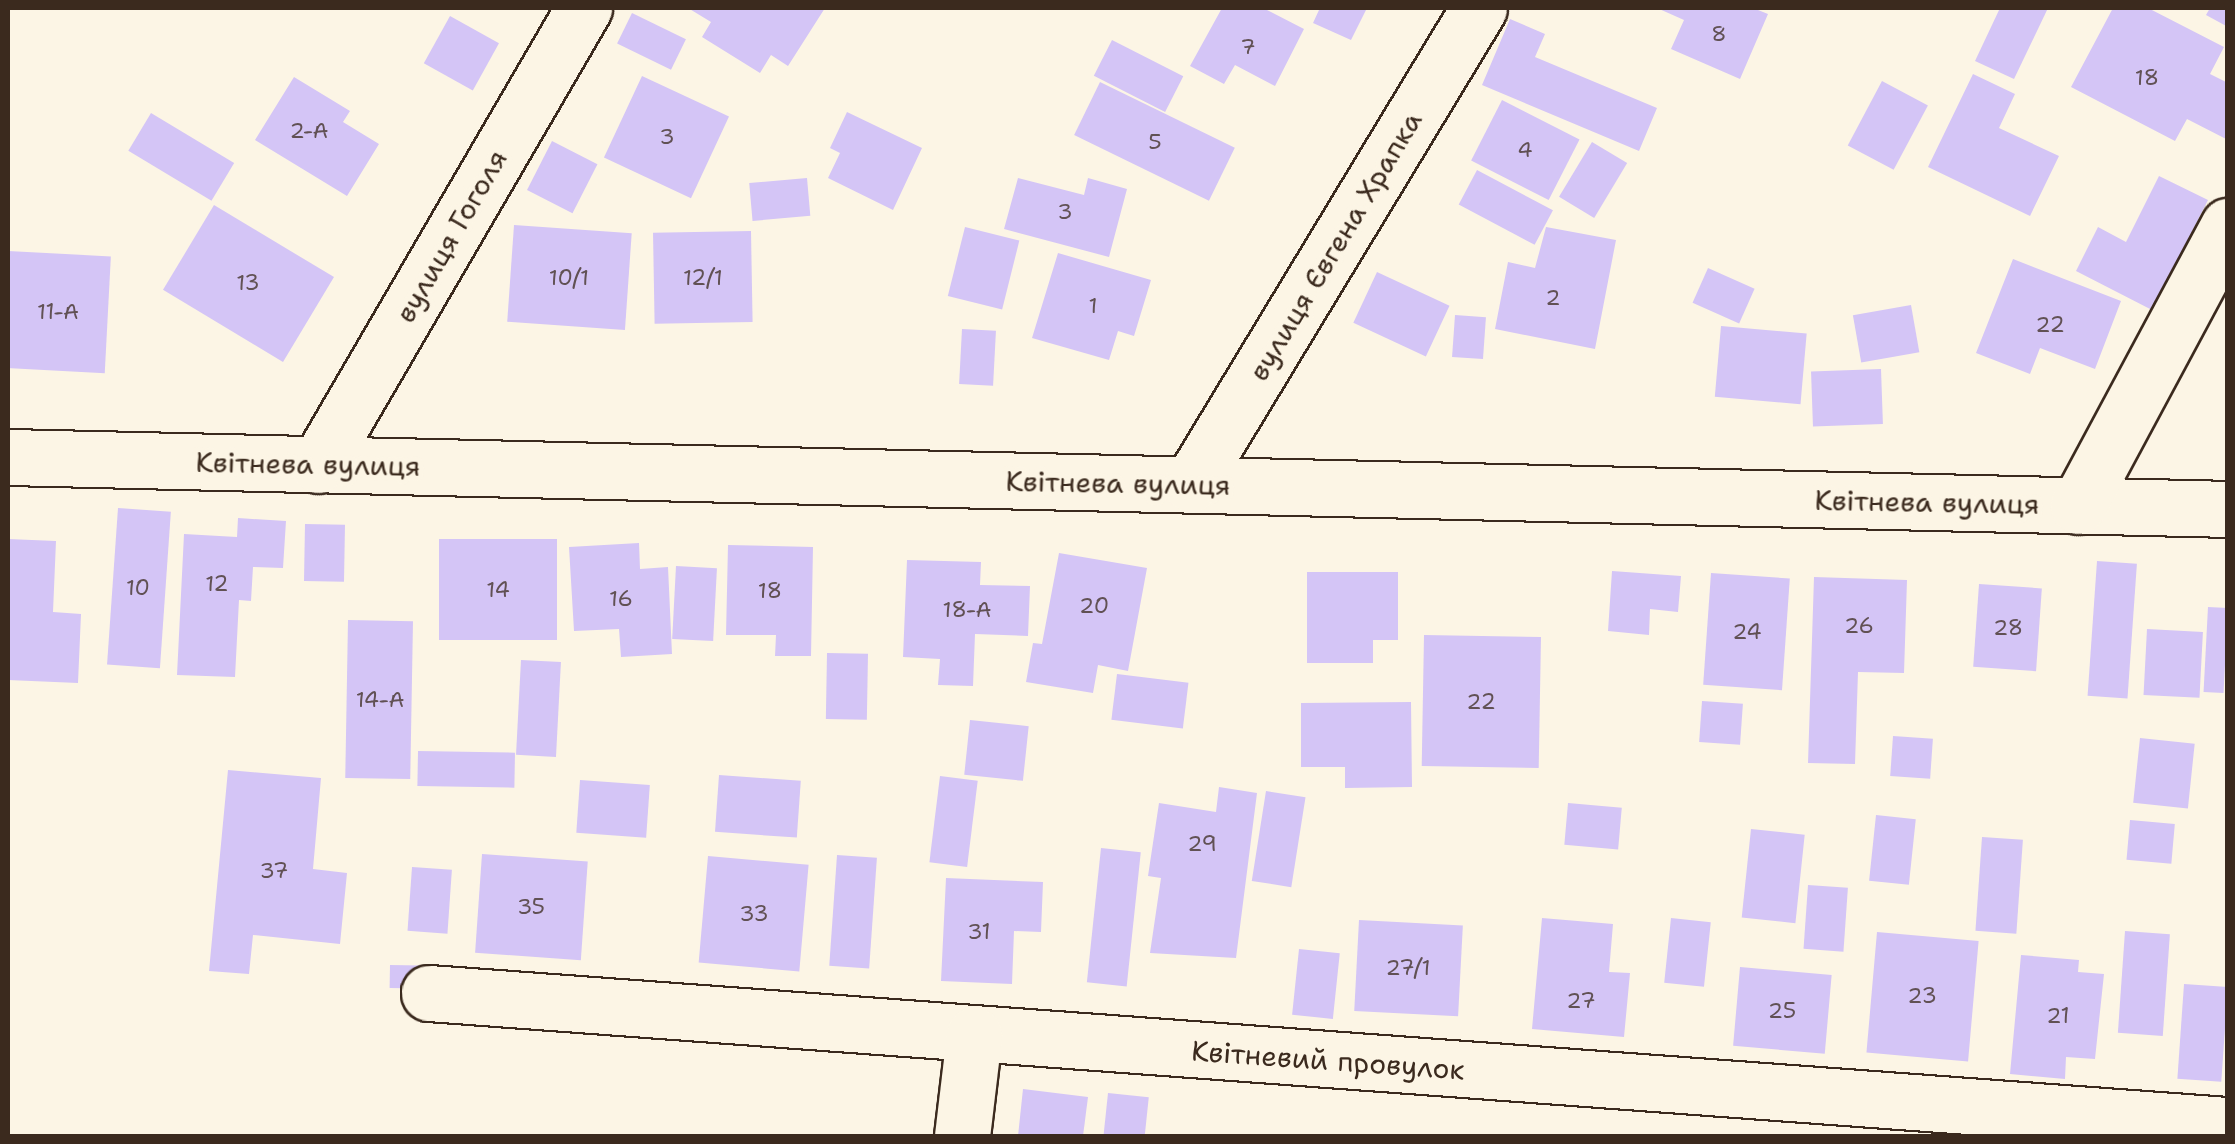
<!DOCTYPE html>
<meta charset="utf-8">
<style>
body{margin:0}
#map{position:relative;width:2235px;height:1144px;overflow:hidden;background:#fcf5e5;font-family:"Shantell Sans",sans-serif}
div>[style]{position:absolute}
.building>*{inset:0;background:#d4c5f6;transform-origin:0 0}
.roads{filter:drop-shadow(2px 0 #3b2a1e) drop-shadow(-2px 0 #3b2a1e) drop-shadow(0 2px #3b2a1e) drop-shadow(0 -2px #3b2a1e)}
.minor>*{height:55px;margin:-27.5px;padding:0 27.5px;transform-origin:27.5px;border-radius:27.5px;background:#fcf5e5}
span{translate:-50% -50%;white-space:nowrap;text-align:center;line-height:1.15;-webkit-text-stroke:10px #fcf5e5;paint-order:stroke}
.number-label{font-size:22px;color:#615154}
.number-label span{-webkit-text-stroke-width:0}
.street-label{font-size:28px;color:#3b2a1e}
.frame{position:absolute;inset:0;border:10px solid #3b2a1e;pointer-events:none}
</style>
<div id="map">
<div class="building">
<div style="clip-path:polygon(688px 8px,825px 8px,788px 66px,771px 55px,760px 73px,702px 37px,711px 22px)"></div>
<div style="clip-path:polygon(1222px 8px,1263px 8px,1304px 29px,1275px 86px,1235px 65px,1224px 84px,1190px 66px)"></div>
<div style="clip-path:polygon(1313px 8px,1367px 8px,1351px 40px,1313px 23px,1319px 10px)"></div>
<div style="clip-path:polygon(1657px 8px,1753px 8px,1768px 14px,1740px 79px,1671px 49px,1684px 20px)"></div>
<div style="clip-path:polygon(2000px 8px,2048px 8px,2014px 79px,1975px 61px)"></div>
<div style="clip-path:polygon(2113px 8px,2148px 8px,2224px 47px,2210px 74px,2228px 83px,2228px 140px,2187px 119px,2175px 141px,2071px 87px)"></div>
<div style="clip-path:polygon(2210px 8px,2228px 8px,2228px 27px,2206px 15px)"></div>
<div style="left:632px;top:13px;width:60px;height:34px;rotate:26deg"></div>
<div style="left:450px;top:16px;width:56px;height:54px;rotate:29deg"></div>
<div style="clip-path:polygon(1510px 19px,1545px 34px,1535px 57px,1657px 108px,1639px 151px,1482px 85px)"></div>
<div style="left:1112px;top:40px;width:80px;height:40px;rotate:27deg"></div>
<div style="clip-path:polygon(1973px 74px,2015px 94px,1999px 128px,2059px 156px,2030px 216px,1928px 167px)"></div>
<div style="left:642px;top:76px;width:96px;height:90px;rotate:25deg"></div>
<div style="clip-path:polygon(294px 77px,350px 111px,343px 122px,379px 144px,347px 196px,255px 140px)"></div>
<div style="left:1882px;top:81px;width:52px;height:73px;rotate:28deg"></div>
<div style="left:1100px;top:82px;width:150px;height:59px;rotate:26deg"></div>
<div style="left:1502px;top:100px;width:87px;height:68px;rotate:27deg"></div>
<div style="clip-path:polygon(847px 112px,922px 148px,893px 210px,828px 178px,840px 153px,830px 148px)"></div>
<div style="left:151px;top:113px;width:97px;height:44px;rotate:31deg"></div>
<div style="left:552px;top:141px;width:51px;height:55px;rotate:27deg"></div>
<div style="left:1592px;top:142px;width:41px;height:64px;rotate:31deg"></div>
<div style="left:1477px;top:170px;width:86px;height:39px;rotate:28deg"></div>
<div style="clip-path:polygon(2159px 176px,2208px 200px,2152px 310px,2076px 271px,2098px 227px,2126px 242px)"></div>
<div style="left:807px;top:178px;width:38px;height:58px;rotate:85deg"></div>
<div style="clip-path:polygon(1018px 178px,1084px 195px,1088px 178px,1127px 189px,1109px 257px,1004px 229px)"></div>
<div style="left:214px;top:205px;width:140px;height:99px;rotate:31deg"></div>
<div style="left:514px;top:225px;width:118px;height:97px;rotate:4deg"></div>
<div style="left:965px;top:227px;width:56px;height:71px;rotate:14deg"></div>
<div style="clip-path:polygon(1546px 227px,1616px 240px,1595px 349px,1495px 329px,1508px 262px,1535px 268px)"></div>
<div style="left:751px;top:231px;width:91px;height:98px;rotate:89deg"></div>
<div style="left:8px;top:251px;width:103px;height:117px;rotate:3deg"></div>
<div style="clip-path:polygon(1058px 253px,1151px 280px,1134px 336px,1118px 331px,1109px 360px,1032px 338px)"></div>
<div style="clip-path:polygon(2013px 259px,2121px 301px,2095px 369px,2040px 348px,2030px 374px,1976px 353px)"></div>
<div style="left:1708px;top:268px;width:51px;height:38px;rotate:24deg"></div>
<div style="left:1377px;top:272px;width:80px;height:56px;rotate:25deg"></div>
<div style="left:1911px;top:305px;width:48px;height:59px;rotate:80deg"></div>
<div style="left:1455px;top:315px;width:31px;height:42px;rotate:4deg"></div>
<div style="left:1721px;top:326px;width:86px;height:71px;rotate:5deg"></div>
<div style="left:962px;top:329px;width:34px;height:55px;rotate:3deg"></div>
<div style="left:1881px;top:369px;width:55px;height:70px;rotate:88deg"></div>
<div style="left:118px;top:508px;width:53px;height:157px;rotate:4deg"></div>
<div style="clip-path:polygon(238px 518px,286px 521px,283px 568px,253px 567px,251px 601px,239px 600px,235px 677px,177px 675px,184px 534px,237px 537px)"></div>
<div style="left:305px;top:524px;width:40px;height:57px;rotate:1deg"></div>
<div style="clip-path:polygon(8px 539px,56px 541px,53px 612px,81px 614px,78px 683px,8px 680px)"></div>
<div style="left:557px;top:539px;width:101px;height:118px;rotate:90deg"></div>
<div style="clip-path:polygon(639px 543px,640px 569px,668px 567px,672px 654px,621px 657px,619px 629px,574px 631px,569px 547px)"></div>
<div style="clip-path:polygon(728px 545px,813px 547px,811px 656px,775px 656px,776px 635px,726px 635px)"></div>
<div style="clip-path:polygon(1059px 553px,1147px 568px,1128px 671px,1098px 665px,1093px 693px,1026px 682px,1033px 643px,1042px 644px)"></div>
<div style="clip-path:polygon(907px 560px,981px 562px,980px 585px,1030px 586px,1028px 636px,975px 634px,973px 686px,938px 685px,940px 659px,903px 657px)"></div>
<div style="left:2097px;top:561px;width:40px;height:135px;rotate:4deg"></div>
<div style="left:676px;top:566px;width:41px;height:73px;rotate:3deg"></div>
<div style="clip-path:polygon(1612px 571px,1681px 576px,1678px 612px,1650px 609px,1649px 635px,1608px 631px)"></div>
<div style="clip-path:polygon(1307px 572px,1398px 572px,1398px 640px,1373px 640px,1373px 663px,1307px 663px)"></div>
<div style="left:1711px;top:573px;width:79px;height:112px;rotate:4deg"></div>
<div style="clip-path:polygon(1814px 577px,1907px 580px,1904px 673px,1858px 672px,1855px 764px,1808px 763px)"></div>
<div style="left:1979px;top:584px;width:63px;height:83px;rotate:4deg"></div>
<div style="left:2208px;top:607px;width:20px;height:85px;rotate:3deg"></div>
<div style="left:348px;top:620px;width:65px;height:158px;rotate:1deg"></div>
<div style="left:2147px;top:629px;width:56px;height:66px;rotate:3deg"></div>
<div style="left:1424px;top:635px;width:117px;height:131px;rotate:1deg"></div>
<div style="left:827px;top:653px;width:41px;height:66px;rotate:1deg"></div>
<div style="left:521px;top:660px;width:40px;height:95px;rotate:3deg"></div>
<div style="left:1117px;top:674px;width:72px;height:46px;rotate:7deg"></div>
<div style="left:1702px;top:701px;width:41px;height:41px;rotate:4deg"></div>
<div style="clip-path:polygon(1411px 702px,1412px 787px,1345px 788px,1345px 767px,1301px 767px,1301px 703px)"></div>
<div style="left:970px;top:720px;width:59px;height:55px;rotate:6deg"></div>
<div style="left:1893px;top:736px;width:40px;height:40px;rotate:4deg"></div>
<div style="left:2140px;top:738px;width:55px;height:65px;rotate:6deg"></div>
<div style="left:418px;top:751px;width:97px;height:35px;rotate:1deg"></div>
<div style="clip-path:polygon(228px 770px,321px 778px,313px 869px,347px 873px,340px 944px,253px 935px,249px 974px,209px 971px)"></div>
<div style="left:719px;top:775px;width:82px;height:57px;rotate:4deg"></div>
<div style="left:940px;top:776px;width:38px;height:87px;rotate:7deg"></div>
<div style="left:580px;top:780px;width:70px;height:53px;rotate:4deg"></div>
<div style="clip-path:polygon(1219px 787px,1257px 793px,1236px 958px,1150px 953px,1161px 878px,1148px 876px,1159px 803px,1216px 812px)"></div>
<div style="left:1266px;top:791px;width:40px;height:91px;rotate:9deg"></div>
<div style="left:1568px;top:803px;width:54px;height:42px;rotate:5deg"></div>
<div style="left:1876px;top:815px;width:40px;height:66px;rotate:6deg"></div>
<div style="left:2130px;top:820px;width:45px;height:40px;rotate:5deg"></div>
<div style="left:1751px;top:829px;width:54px;height:89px;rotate:6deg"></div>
<div style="left:1982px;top:837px;width:41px;height:94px;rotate:4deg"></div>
<div style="left:1101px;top:848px;width:40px;height:135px;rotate:6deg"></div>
<div style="left:482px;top:854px;width:106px;height:99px;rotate:4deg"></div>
<div style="left:837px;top:855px;width:40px;height:111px;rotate:4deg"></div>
<div style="left:708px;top:856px;width:101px;height:107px;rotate:5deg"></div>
<div style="left:412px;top:867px;width:40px;height:64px;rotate:4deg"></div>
<div style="clip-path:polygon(946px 878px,1043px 882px,1041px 932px,1014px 931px,1012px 984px,941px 981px)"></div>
<div style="left:1808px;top:885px;width:40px;height:64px;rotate:4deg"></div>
<div style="clip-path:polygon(1542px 918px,1613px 924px,1609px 972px,1630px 973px,1624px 1037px,1532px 1029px)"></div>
<div style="left:1671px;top:918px;width:40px;height:65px;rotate:6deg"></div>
<div style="left:1359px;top:920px;width:104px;height:91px;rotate:3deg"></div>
<div style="left:2125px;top:931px;width:45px;height:102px;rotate:4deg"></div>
<div style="left:1877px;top:932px;width:102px;height:121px;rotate:5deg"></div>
<div style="left:1299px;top:949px;width:41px;height:66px;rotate:6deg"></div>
<div style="clip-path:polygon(2021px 955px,2079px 960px,2078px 972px,2104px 974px,2095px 1059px,2066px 1057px,2065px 1079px,2010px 1074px)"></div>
<div style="left:390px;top:965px;width:47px;height:23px;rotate:1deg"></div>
<div style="left:1740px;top:967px;width:92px;height:79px;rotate:5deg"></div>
<div style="left:2184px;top:984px;width:44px;height:95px;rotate:4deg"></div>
<div style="clip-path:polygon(1023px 1089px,1088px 1097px,1083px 1136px,1018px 1136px)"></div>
<div style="left:1108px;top:1093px;width:41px;height:43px;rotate:6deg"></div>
</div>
<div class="roads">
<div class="minor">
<div style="left:8px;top:457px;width:2221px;rotate:1.34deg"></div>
<div style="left:318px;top:465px;width:529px;rotate:-59.8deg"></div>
<div style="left:1191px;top:484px;width:556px;rotate:-58.82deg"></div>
<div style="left:2078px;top:506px;width:318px;rotate:-61.8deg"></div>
<div style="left:429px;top:993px;width:1804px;rotate:4.2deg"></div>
<div style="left:962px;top:1136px;width:102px;rotate:-83.2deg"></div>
</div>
</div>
<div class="number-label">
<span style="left:1719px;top:34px">8</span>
<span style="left:1248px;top:47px">7</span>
<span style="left:2147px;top:78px">18</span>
<span style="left:309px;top:131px">2-А</span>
<span style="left:667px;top:137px">3</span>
<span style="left:1155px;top:142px">5</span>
<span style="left:1525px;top:150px">4</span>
<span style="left:1065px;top:212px">3</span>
<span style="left:569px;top:278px">10/1</span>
<span style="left:703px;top:278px">12/1</span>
<span style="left:248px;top:283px">13</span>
<span style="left:1553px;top:298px">2</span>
<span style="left:1093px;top:306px">1</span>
<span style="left:58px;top:312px">11-А</span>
<span style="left:2050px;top:325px">22</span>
<span style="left:217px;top:584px">12</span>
<span style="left:138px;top:588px">10</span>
<span style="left:498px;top:590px">14</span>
<span style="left:770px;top:591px">18</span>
<span style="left:621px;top:599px">16</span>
<span style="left:1094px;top:606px">20</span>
<span style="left:967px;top:610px">18-А</span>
<span style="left:1859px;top:626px">26</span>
<span style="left:2008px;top:628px">28</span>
<span style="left:1747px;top:632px">24</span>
<span style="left:380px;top:700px">14-А</span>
<span style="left:1481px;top:702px">22</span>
<span style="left:1202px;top:844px">29</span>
<span style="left:274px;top:871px">37</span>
<span style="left:531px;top:907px">35</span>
<span style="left:754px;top:914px">33</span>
<span style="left:979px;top:932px">31</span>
<span style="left:1408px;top:968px">27/1</span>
<span style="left:1922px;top:996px">23</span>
<span style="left:1581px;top:1001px">27</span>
<span style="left:1782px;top:1011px">25</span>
<span style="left:2058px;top:1016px">21</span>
</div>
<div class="street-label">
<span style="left:451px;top:236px;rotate:-60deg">вулиця Гоголя</span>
<span style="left:1335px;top:246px;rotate:-59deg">вулиця Євгена Храпка</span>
<span style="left:308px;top:464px;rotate:1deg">Квітнева вулиця</span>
<span style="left:1118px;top:483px;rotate:1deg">Квітнева вулиця</span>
<span style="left:1927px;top:502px;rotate:1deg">Квітнева вулиця</span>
<span style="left:1328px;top:1060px;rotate:4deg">Квітневий провулок</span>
</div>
<div class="frame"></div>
</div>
